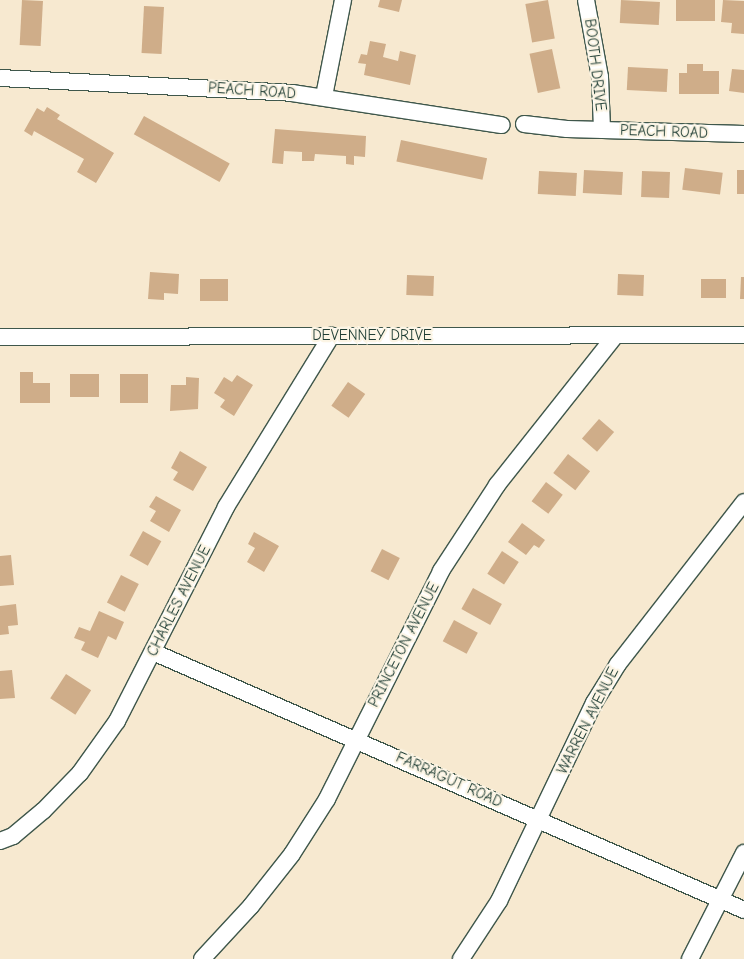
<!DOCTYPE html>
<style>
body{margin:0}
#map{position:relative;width:744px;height:959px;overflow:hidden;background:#f7e9d0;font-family:"Comic Neue",sans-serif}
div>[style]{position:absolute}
.building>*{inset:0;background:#cfad89;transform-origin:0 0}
.roads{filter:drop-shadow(1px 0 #3f574b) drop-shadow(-1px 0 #3f574b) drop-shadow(0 1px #3f574b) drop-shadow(0 -1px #3f574b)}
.street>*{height:16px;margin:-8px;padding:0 8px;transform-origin:8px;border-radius:8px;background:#fff}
span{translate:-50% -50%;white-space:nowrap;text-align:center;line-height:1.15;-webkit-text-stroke:4.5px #fcf5e5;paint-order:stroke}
.street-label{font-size:15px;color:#1f3d34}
</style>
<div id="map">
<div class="building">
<div style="left:22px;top:0;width:21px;height:45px;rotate:3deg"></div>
<div style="clip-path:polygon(380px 0,402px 0,399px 12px,378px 7px)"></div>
<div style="left:548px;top:0;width:39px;height:23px;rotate:80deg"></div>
<div style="left:621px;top:0;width:39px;height:23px;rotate:3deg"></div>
<div style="left:676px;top:0;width:39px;height:21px"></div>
<div style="clip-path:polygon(723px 0,744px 1px,744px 34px,731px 33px,732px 23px,721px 22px)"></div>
<div style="left:144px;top:6px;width:20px;height:47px;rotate:3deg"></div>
<div style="clip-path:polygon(370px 41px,386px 44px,383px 57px,398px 61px,400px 51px,416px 55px,410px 85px,364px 75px,366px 64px,358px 63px,361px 54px,367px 55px)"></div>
<div style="left:552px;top:49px;width:40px;height:23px;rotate:78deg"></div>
<div style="clip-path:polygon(687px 64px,703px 64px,703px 71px,719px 71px,719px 94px,679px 94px,679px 73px,687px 73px)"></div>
<div style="left:628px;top:67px;width:40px;height:23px;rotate:3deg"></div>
<div style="clip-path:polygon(732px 69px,744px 70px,744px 93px,729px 91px)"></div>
<div style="clip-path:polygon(47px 107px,60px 115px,57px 119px,114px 153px,96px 183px,77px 172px,84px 159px,34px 131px,32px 136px,24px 131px,37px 108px,44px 112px)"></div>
<div style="left:144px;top:116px;width:98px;height:21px;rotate:29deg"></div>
<div style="clip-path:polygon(275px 129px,366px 136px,365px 157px,354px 156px,354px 165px,346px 164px,346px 156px,315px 154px,314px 161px,302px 161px,302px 152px,284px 151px,283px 164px,272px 163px)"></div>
<div style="left:401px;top:140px;width:88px;height:22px;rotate:12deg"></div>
<div style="left:685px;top:168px;width:38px;height:22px;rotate:7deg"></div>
<div style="left:584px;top:170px;width:39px;height:23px;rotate:3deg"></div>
<div style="left:737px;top:170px;width:7px;height:24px"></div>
<div style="left:539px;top:171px;width:38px;height:23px;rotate:3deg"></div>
<div style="left:642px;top:171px;width:28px;height:26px;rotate:2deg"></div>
<div style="clip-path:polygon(150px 272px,179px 274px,178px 294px,164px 293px,164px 300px,148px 299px)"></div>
<div style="left:618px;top:274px;width:26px;height:21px;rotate:2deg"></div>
<div style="left:407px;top:275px;width:27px;height:20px;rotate:2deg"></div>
<div style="clip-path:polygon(741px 277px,744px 277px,744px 299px,740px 299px)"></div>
<div style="left:200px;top:279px;width:28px;height:22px"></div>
<div style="left:701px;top:279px;width:25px;height:19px"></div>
<div style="clip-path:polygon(20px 372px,33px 372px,33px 383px,50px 383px,50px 403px,20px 403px)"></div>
<div style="left:70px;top:374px;width:29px;height:23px"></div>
<div style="left:120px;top:374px;width:28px;height:29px"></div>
<div style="clip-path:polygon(237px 375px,253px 385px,234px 416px,220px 407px,225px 400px,214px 393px,224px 377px,232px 382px)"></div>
<div style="clip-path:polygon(186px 377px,199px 378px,198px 409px,170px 411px,171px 385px,186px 385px)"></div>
<div style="left:348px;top:382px;width:21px;height:29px;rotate:35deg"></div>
<div style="left:599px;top:419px;width:20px;height:26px;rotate:41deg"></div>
<div style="clip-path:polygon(180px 451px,207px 467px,193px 491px,173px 480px,178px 472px,171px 468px)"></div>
<div style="left:568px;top:454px;width:28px;height:24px;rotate:38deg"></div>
<div style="left:546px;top:482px;width:21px;height:24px;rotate:37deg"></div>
<div style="clip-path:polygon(156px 496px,181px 510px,169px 532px,150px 521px,156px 511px,149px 507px)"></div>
<div style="clip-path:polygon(522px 523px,545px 540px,539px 548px,534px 545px,526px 555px,508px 542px)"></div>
<div style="left:143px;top:531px;width:21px;height:28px;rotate:29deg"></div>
<div style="clip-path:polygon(254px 532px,279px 546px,264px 572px,247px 562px,255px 548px,248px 544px)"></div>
<div style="left:382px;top:549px;width:20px;height:25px;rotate:27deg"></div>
<div style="left:502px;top:551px;width:20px;height:27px;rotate:33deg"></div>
<div style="clip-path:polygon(11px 555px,14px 585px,0 586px,0 556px)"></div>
<div style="left:121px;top:575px;width:20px;height:31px;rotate:27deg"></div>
<div style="left:473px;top:588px;width:33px;height:24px;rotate:29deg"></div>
<div style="clip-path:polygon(16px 604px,18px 625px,8px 626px,9px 634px,0 635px,0 606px)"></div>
<div style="clip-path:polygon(99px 611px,124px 622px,116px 640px,108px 636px,98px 658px,81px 650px,85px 642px,74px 638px,79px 627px,90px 631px)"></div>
<div style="left:454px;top:620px;width:27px;height:24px;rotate:28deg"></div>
<div style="clip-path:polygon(12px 670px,15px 698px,0 699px,0 671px)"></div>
<div style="left:66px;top:674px;width:30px;height:29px;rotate:33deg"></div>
</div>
<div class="roads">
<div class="street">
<div style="left:586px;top:0;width:78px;rotate:79.7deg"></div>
<div style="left:600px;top:77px;width:53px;rotate:87.8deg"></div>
<div style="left:0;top:78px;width:292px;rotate:2.9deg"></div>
<div style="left:292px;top:93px;width:212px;rotate:8.7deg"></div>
<div style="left:324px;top:96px;width:98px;rotate:-78.8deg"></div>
<div style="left:524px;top:124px;width:43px;rotate:6.6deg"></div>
<div style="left:567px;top:129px;width:177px;rotate:1.6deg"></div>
<div style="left:0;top:337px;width:744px;rotate:-0.15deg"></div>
<div style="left:153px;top:652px;width:645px;rotate:23.58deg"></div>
<div style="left:0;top:841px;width:14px;rotate:-21deg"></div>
<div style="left:13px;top:836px;width:39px;rotate:-40deg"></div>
<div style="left:43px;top:811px;width:53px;rotate:-45.8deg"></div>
<div style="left:80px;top:773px;width:64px;rotate:-54.6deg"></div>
<div style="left:117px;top:721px;width:240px;rotate:-63deg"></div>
<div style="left:226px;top:507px;width:201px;rotate:-58.4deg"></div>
<div style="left:202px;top:959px;width:72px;rotate:-47.2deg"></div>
<div style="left:251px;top:906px;width:66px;rotate:-51.7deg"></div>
<div style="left:292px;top:854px;width:65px;rotate:-57.5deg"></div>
<div style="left:327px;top:799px;width:255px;rotate:-63.4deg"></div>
<div style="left:441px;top:571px;width:103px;rotate:-56.9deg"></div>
<div style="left:497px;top:485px;width:190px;rotate:-51.6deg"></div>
<div style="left:461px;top:959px;width:69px;rotate:-56.8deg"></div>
<div style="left:499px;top:901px;width:220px;rotate:-64.4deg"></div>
<div style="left:594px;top:703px;width:46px;rotate:-58.4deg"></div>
<div style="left:618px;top:664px;width:205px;rotate:-52.1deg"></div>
<div style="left:690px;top:959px;width:119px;rotate:-63deg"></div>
</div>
</div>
<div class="street-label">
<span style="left:595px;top:65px;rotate:83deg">BOOTH DRIVE</span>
<span style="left:252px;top:91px;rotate:4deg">PEACH ROAD</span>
<span style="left:664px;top:132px;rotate:2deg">PEACH ROAD</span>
<span style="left:372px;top:336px">DEVENNEY DRIVE</span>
<span style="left:179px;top:601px;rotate:-63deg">CHARLES AVENUE</span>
<span style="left:404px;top:645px;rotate:-63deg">PRINCETON AVENUE</span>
<span style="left:588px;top:721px;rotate:-63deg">WARREN AVENUE</span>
<span style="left:449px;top:780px;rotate:24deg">FARRAGUT ROAD</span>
</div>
</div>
